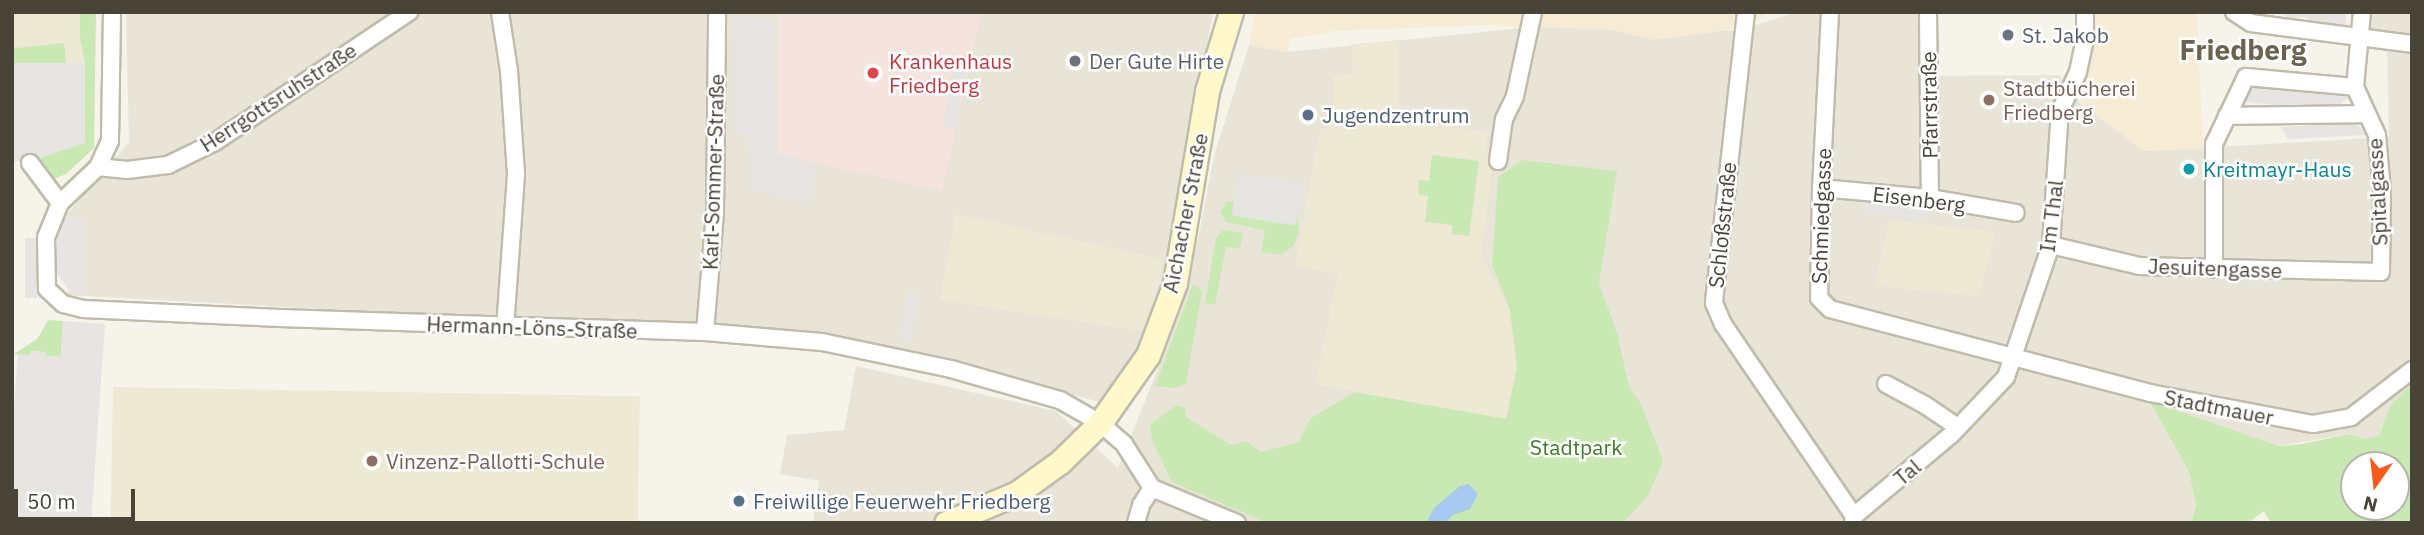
<!DOCTYPE html>
<meta charset="utf-8">
<style>
body{margin:0}
#map{position:relative;width:2424px;height:535px;overflow:hidden;background:#f5f3ea;font-family:"IBM Plex Sans",sans-serif}
div>[style]{position:absolute}
.residential>*{inset:0;background:#e8e5d8}
.commercial>*{inset:0;background:#f6ecd6}
.education>*{inset:0;background:#ede9d4;transform-origin:0 0}
.medical>*{inset:0;background:#f5e4de}
.green>*{inset:0;background:#cae8b3;transform-origin:0 0}
.parking>*{inset:0;background:#e6e5e1;transform-origin:0 0}
.water>*{inset:0;background:#a7c9f0}
.roads{filter:drop-shadow(2px 0 #c0bcac) drop-shadow(-2px 0 #c0bcac) drop-shadow(0 2px #c0bcac) drop-shadow(0 -2px #c0bcac)}
.street>*{height:16px;margin:-8px;padding:0 8px;transform-origin:8px;border-radius:8px;background:#fff}
.secondary>*{height:23px;margin:-11.5px;padding:0 11.5px;transform-origin:11.5px;border-radius:11.5px;background:#fef8ca}
.dots>*{width:19px;height:19px;translate:-50% -50%;box-sizing:border-box;border:4px solid #fff;border-radius:50%}
span{translate:-50% -50%;white-space:nowrap;text-align:center;line-height:1.15;-webkit-text-stroke:5px #fff;paint-order:stroke}
.worship-label{font-size:21px;color:#5b616d}
.left{translate:0 -50%;text-align:left}
.health-label{font-size:21px;color:#be3a42}
.education-label{font-size:21px;color:#785e54}
.street-label{font-size:21px;color:#494438}
.service-label{font-size:21px;color:#4e5e75}
.culture-label{font-size:21px;color:#0d838f}
.park-label{font-size:21px;color:#3f7b2b}
.district-label{font-size:28px;color:#6b634f;font-weight:700}
.frame{position:absolute;inset:0;border:14px solid #494438;pointer-events:none}
.north{position:absolute;left:2340px;top:451px;width:70px;height:70px;box-sizing:border-box;background:#fff;border:2px solid #b6b4af;border-radius:50%;rotate:194deg;font-size:19px;font-weight:700;line-height:28px;text-align:center;color:#494438}
.north::after{content:'';display:block;margin:auto;width:24px;height:32px;background:#f7591e;clip-path:polygon(50% 0,100% 100%,50% 72%,0 100%)}
.scale{position:absolute;left:14px;top:489px;width:121px;height:32px;box-sizing:border-box;border:4px solid #494438;border-top:0;padding-left:9px;font-size:21px;line-height:24px;white-space:nowrap;color:#494438;-webkit-text-stroke:5px #fff;paint-order:stroke}
</style>
<div id="map">
<div class="residential">
<div style="clip-path:polygon(126px 12px,1213px 12px,1159px 306px,1111px 405px,934px 358px,505px 319px,68px 295px,67px 214px,129px 142px)"></div>
<div style="clip-path:polygon(1797px 12px,1923px 14px,1924px 76px,2059px 75px,2081px 104px,2145px 151px,2389px 137px,2387px 44px,2412px 46px,2412px 384px,2390px 406px,2381px 435px,2365px 439px,2349px 434px,2279px 446px,2149px 402px,2189px 472px,2196px 505px,2191px 523px,813px 523px,819px 481px,780px 474px,787px 435px,844px 430px,856px 366px,1056px 411px,1118px 468px,1172px 334px,1199px 234px,1214px 156px,1249px 45px,1288px 52px,1530px 27px,1737px 31px)"></div>
<div style="clip-path:polygon(2366px 12px,2412px 12px,2412px 43px,2368px 38px)"></div>
</div>
<div class="commercial">
<div style="clip-path:polygon(1255px 12px,1771px 12px,1730px 30px,1654px 40px,1612px 30px,1482px 25px,1334px 31px,1290px 39px,1288px 52px,1249px 45px)"></div>
<div style="clip-path:polygon(2084px 12px,2197px 12px,2203px 149px,2144px 151px,2081px 104px)"></div>
</div>
<div class="education">
<div style="left:12px;top:12px;width:74px;height:51px"></div>
<div style="clip-path:polygon(1399px 40px,1399px 122px,1487px 131px,1486px 152px,1494px 154px,1481px 256px,1510px 310px,1517px 367px,1506px 420px,1315px 384px,1338px 274px,1295px 266px,1319px 133px,1333px 120px,1333px 77px,1353px 73px,1351px 44px)"></div>
<div style="clip-path:polygon(956px 214px,1163px 259px,1156px 299px,1142px 331px,940px 300px)"></div>
<div style="clip-path:polygon(1889px 220px,1996px 232px,1979px 296px,1874px 286px)"></div>
<div style="left:113px;top:387px;width:527px;height:136px;rotate:1deg"></div>
</div>
<div class="medical">
<div style="clip-path:polygon(758px 12px,981px 12px,942px 191px,777px 154px,779px 15px)"></div>
</div>
<div class="green">
<div style="clip-path:polygon(80px 12px,96px 12px,94px 148px,66px 174px,54px 179px,38px 166px,41px 156px,85px 143px,85px 63px,80px 38px)"></div>
<div style="left:64px;top:43px;width:20px;height:52px;rotate:84deg"></div>
<div style="clip-path:polygon(1432px 155px,1479px 161px,1469px 236px,1452px 234px,1452px 225px,1425px 222px,1428px 196px,1418px 194px,1419px 180px,1429px 181px)"></div>
<div style="clip-path:polygon(1522px 160px,1617px 171px,1599px 283px,1617px 333px,1629px 387px,1640px 402px,1663px 461px,1648px 496px,1623px 523px,1267px 523px,1172px 482px,1152px 440px,1150px 425px,1177px 405px,1185px 408px,1186px 417px,1231px 445px,1246px 441px,1261px 452px,1299px 442px,1310px 419px,1354px 392px,1506px 419px,1517px 367px,1510px 310px,1492px 265px,1498px 177px)"></div>
<div style="clip-path:polygon(1227px 201px,1234px 202px,1232px 215px,1254px 218px,1294px 225px,1297px 212px,1299px 231px,1294px 245px,1282px 255px,1261px 252px,1265px 230px,1226px 222px,1220px 212px)"></div>
<div style="clip-path:polygon(1223px 230px,1243px 233px,1240px 248px,1226px 247px,1215px 305px,1205px 303px,1216px 238px)"></div>
<div style="clip-path:polygon(1193px 284px,1202px 291px,1186px 384px,1175px 388px,1155px 386px)"></div>
<div style="clip-path:polygon(48px 320px,63px 321px,61px 357px,45px 356px,45px 352px,31px 351px,30px 356px,14px 354px,38px 338px)"></div>
<div style="clip-path:polygon(evenodd,2412px 384px,2412px 523px,2271px 523px,2264px 511px,2248px 523px,2191px 523px,2196px 505px,2189px 472px,2149px 401px,2279px 446px,2302px 444px,2349px 434px,2365px 439px,2380px 435px,2390px 406px,2412px 384px,2354px 465px,2396px 465px,2396px 507px,2354px 507px,2354px 465px)"></div>
</div>
<div class="parking">
<div style="clip-path:polygon(2284px 12px,2346px 12px,2346px 25px,2308px 21px,2307px 17px,2286px 18px)"></div>
<div style="clip-path:polygon(733px 16px,773px 19px,776px 155px,818px 164px,811px 202px,752px 190px,748px 133px,736px 133px)"></div>
<div style="clip-path:polygon(12px 63px,85px 63px,85px 143px,29px 162px,12px 161px)"></div>
<div style="left:953px;top:64px;width:13px;height:63px;rotate:9deg"></div>
<div style="clip-path:polygon(2247px 85px,2339px 89px,2348px 98px,2331px 111px,2247px 102px,2243px 98px,2251px 90px)"></div>
<div style="clip-path:polygon(2357px 123px,2366px 135px,2288px 139px,2281px 127px)"></div>
<div style="left:1239px;top:174px;width:64px;height:42px;rotate:9deg"></div>
<div style="left:1863px;top:201px;width:63px;height:11px;rotate:7deg"></div>
<div style="clip-path:polygon(63px 217px,85px 219px,84px 296px,71px 293px,57px 273px,57px 235px)"></div>
<div style="left:25px;top:238px;width:12px;height:60px"></div>
<div style="left:908px;top:291px;width:11px;height:49px;rotate:10deg"></div>
<div style="clip-path:polygon(63px 321px,105px 324px,91px 523px,12px 523px,15px 487px,12px 487px,12px 433px,18px 354px,30px 356px,31px 351px,46px 352px,46px 356px,61px 357px)"></div>
</div>
<div class="water">
<div style="clip-path:polygon(1469px 484px,1478px 494px,1470px 509px,1453px 515px,1445px 523px,1426px 523px,1434px 508px,1460px 486px)"></div>
</div>
<div class="roads">
<div class="street">
<div style="left:112px;top:12px;width:129px;rotate:90.9deg"></div>
<div style="left:110px;top:141px;width:29px;rotate:115deg"></div>
<div style="left:98px;top:167px;width:52px;rotate:136.5deg"></div>
<div style="left:60px;top:203px;width:37px;rotate:112deg"></div>
<div style="left:46px;top:237px;width:52px;rotate:88.9deg"></div>
<div style="left:47px;top:289px;width:22px;rotate:43deg"></div>
<div style="left:63px;top:304px;width:21px;rotate:14deg"></div>
<div style="left:83px;top:309px;width:197px;rotate:2.6deg"></div>
<div style="left:280px;top:318px;width:425px;rotate:1.9deg"></div>
<div style="left:705px;top:332px;width:117px;rotate:4.9deg"></div>
<div style="left:822px;top:342px;width:132px;rotate:11.8deg"></div>
<div style="left:951px;top:369px;width:113px;rotate:15.9deg"></div>
<div style="left:1060px;top:400px;width:46px;rotate:29.9deg"></div>
<div style="left:1100px;top:423px;width:32px;rotate:41deg"></div>
<div style="left:1124px;top:444px;width:52px;rotate:57.5deg"></div>
<div style="left:500px;top:12px;width:60px;rotate:81.3deg"></div>
<div style="left:509px;top:71px;width:104px;rotate:86.1deg"></div>
<div style="left:516px;top:175px;width:152px;rotate:94.1deg"></div>
<div style="left:1746px;top:12px;width:293px;rotate:96.3deg"></div>
<div style="left:1714px;top:303px;width:23px;rotate:67deg"></div>
<div style="left:1723px;top:324px;width:232px;rotate:55.7deg"></div>
<div style="left:1854px;top:516px;width:7px;rotate:98deg"></div>
<div style="left:1830px;top:12px;width:176px;rotate:92.9deg"></div>
<div style="left:1821px;top:188px;width:110px;rotate:91deg"></div>
<div style="left:1819px;top:298px;width:16px;rotate:45deg"></div>
<div style="left:1830px;top:309px;width:331px;rotate:14.7deg"></div>
<div style="left:2150px;top:393px;width:166px;rotate:10.8deg"></div>
<div style="left:2313px;top:424px;width:39px;rotate:-10deg"></div>
<div style="left:2351px;top:417px;width:77px;rotate:-37.6deg"></div>
<div style="left:1928px;top:12px;width:186px;rotate:89.4deg"></div>
<div style="left:2234px;top:12px;width:20px;rotate:33deg"></div>
<div style="left:2251px;top:23px;width:162px;rotate:7.4deg"></div>
<div style="left:2227px;top:116px;width:139px;rotate:-0.8deg"></div>
<div style="left:1498px;top:161px;width:42px;rotate:-81.9deg"></div>
<div style="left:1504px;top:119px;width:25px;rotate:-64deg"></div>
<div style="left:1515px;top:96px;width:86px;rotate:-77.9deg"></div>
<div style="left:30px;top:163px;width:50px;rotate:53.1deg"></div>
<div style="left:98px;top:167px;width:29px;rotate:6deg"></div>
<div style="left:127px;top:170px;width:41px;rotate:-7deg"></div>
<div style="left:168px;top:165px;width:52px;rotate:-26.1deg"></div>
<div style="left:215px;top:142px;width:234px;rotate:-33.8deg"></div>
<div style="left:1821px;top:188px;width:109px;rotate:5.2deg"></div>
<div style="left:1930px;top:198px;width:87px;rotate:9.9deg"></div>
<div style="left:2051px;top:245px;width:91px;rotate:13.3deg"></div>
<div style="left:2140px;top:266px;width:241px;rotate:1.4deg"></div>
<div style="left:2381px;top:272px;width:81px;rotate:-89.3deg"></div>
<div style="left:2382px;top:191px;width:56px;rotate:-95.1deg"></div>
<div style="left:2377px;top:135px;width:53px;rotate:-114.6deg"></div>
<div style="left:2355px;top:87px;width:75px;rotate:-84.7deg"></div>
<div style="left:2214px;top:269px;width:125px;rotate:-90deg"></div>
<div style="left:2214px;top:144px;width:74px;rotate:-64.5deg"></div>
<div style="left:2246px;top:77px;width:109px;rotate:5.2deg"></div>
<div style="left:705px;top:332px;width:118px;rotate:-85.2deg"></div>
<div style="left:715px;top:214px;width:202px;rotate:-89.4deg"></div>
<div style="left:1886px;top:384px;width:44px;rotate:28.3deg"></div>
<div style="left:1925px;top:405px;width:40px;rotate:34deg"></div>
<div style="left:1152px;top:488px;width:92px;rotate:22.4deg"></div>
<div style="left:1854px;top:516px;width:126px;rotate:-39.9deg"></div>
<div style="left:1951px;top:435px;width:80px;rotate:-46.5deg"></div>
<div style="left:2006px;top:377px;width:139px;rotate:-71.2deg"></div>
<div style="left:2051px;top:245px;width:134px;rotate:-86.2deg"></div>
<div style="left:2060px;top:111px;width:43px;rotate:-65.2deg"></div>
<div style="left:2078px;top:72px;width:34px;rotate:-78deg"></div>
<div style="left:2085px;top:39px;width:27px;rotate:-90deg"></div>
<div style="left:1136px;top:523px;width:19px;rotate:-74deg"></div>
<div style="left:1141px;top:505px;width:20px;rotate:-57deg"></div>
</div>
<div class="secondary">
<div style="left:946px;top:523px;width:77px;rotate:-22.9deg"></div>
<div style="left:1017px;top:493px;width:53px;rotate:-35.8deg"></div>
<div style="left:1060px;top:462px;width:56px;rotate:-44.3deg"></div>
<div style="left:1100px;top:423px;width:83px;rotate:-54.8deg"></div>
<div style="left:1148px;top:355px;width:77px;rotate:-69.4deg"></div>
<div style="left:1175px;top:283px;width:195px;rotate:-80.5deg"></div>
<div style="left:1207px;top:91px;width:83px;rotate:-73.1deg"></div>
</div>
</div>
<div class="dots">
<div style="left:2008px;top:35px;background:#6b7280"></div>
<div style="left:1075px;top:61px;background:#6b7280"></div>
<div style="left:873px;top:73px;background:#e0444e"></div>
<div style="left:1989px;top:100px;background:#8d6e63"></div>
<div style="left:1308px;top:115px;background:#5c6f8a"></div>
<div style="left:2189px;top:169px;background:#0f9aa8"></div>
<div style="left:372px;top:461px;background:#8d6e63"></div>
<div style="left:739px;top:501px;background:#5c6f8a"></div>
</div>
<div class="worship-label">
<span class="left" style="left:2022px;top:35px">St. Jakob</span>
<span class="left" style="left:1089px;top:61px">Der Gute Hirte</span>
</div>
<div class="health-label">
<span class="left" style="left:889px;top:73px">Krankenhaus<br>Friedberg</span>
</div>
<div class="education-label">
<span class="left" style="left:2003px;top:100px">Stadtbücherei<br>Friedberg</span>
<span class="left" style="left:386px;top:461px">Vinzenz-Pallotti-Schule</span>
</div>
<div class="street-label">
<span style="left:278px;top:97px;rotate:-33deg">Herrgottsruhstraße</span>
<span style="left:1929px;top:105px;rotate:-91deg">Pfarrstraße</span>
<span style="left:713px;top:172px;rotate:-88deg">Karl-Sommer-Straße</span>
<span style="left:2377px;top:192px;rotate:-93deg">Spitalgasse</span>
<span style="left:1919px;top:199px;rotate:7deg">Eisenberg</span>
<span style="left:1185px;top:213px;rotate:-79deg">Aichacher Straße</span>
<span style="left:1821px;top:216px;rotate:-88deg">Schmiedgasse</span>
<span style="left:2051px;top:216px;rotate:-83deg">Im Thal</span>
<span style="left:1722px;top:225px;rotate:-84deg">Schloßstraße</span>
<span style="left:2215px;top:268px;rotate:2deg">Jesuitengasse</span>
<span style="left:532px;top:327px;rotate:2deg">Hermann-Löns-Straße</span>
<span style="left:2219px;top:407px;rotate:11deg">Stadtmauer</span>
<span style="left:1907px;top:472px;rotate:-40deg">Tal</span>
</div>
<div class="service-label">
<span class="left" style="left:1322px;top:115px">Jugendzentrum</span>
<span class="left" style="left:753px;top:501px">Freiwillige Feuerwehr Friedberg</span>
</div>
<div class="culture-label">
<span class="left" style="left:2203px;top:169px">Kreitmayr-Haus</span>
</div>
<div class="park-label">
<span style="left:1576px;top:447px">Stadtpark</span>
</div>
<div class="district-label">
<span style="left:2243px;top:50px">Friedberg</span>
</div>
<div class="frame"></div>
<div class="north">N</div>
<div class="scale">50 m</div>
</div>
